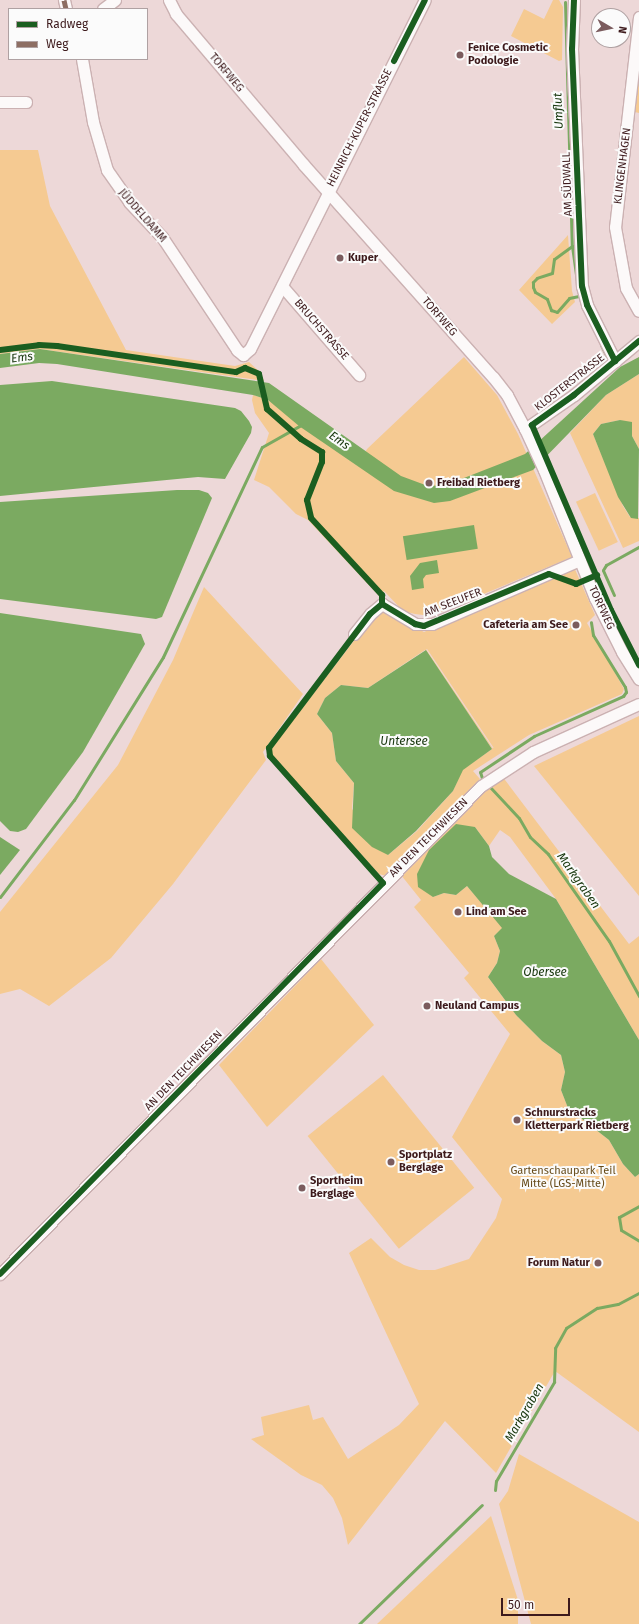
<!DOCTYPE html>
<meta charset="utf-8">
<style>
body{margin:0}
#map{position:relative;width:639px;height:1624px;overflow:hidden;background:#edd8d8;font-family:"Fira Sans",sans-serif}
div>[style]{position:absolute}
.green>*{inset:0;background:#f5ca92;transform-origin:0 0}
.water>*{inset:0;background:#7baa61;transform-origin:0 0}
.pier>*{inset:0;background:#edd8d8;transform-origin:0 0}
.stream>*{height:3px;margin:-1.5px;padding:0 1.5px;transform-origin:1.5px;border-radius:1.5px;background:#7baa61}
.roads{filter:drop-shadow(1px 0 #cbb1b2) drop-shadow(-1px 0 #cbb1b2) drop-shadow(0 1px #cbb1b2) drop-shadow(0 -1px #cbb1b2)}
.minor>*{height:11px;margin:-5.5px;padding:0 5.5px;transform-origin:5.5px;border-radius:5.5px;background:#fcf9f9}
.quiet>*{height:5px;margin-top:-2.5px;transform-origin:0;background:repeating-linear-gradient(90deg,#8d6e63 0 10px,transparent 0 15px)}
.cycleway>*{height:6px;margin:-3px;padding:0 3px;transform-origin:3px;border-radius:3px;background:#1b5e20}
.dots>*{width:11px;height:11px;translate:-50% -50%;box-sizing:border-box;border:2px solid #fbfbfb;border-radius:50%}
span{translate:-50% -50%;white-space:nowrap;text-align:center;line-height:1.15;-webkit-text-stroke:4px #fbfbfb;paint-order:stroke}
.poi-label{font-size:11px;color:#3d1a1c;font-weight:700}
.left{translate:0 -50%;text-align:left}
.right{translate:-100% -50%;text-align:right}
.street-label{font-size:11px;color:#3d1a1c}
.park-label{font-size:11px;color:#664a18}
.water-label{font-size:12px;color:#18370e;font-style:italic}
.legend{position:absolute;left:8px;top:8px;width:140px;height:52px;box-sizing:border-box;background:#fbfbfb;border:1px solid #afa1a2;margin:0;padding:5px 7px;list-style:none;font-size:12px;color:#3d1a1c}
.legend li{display:flex;align-items:center;gap:8px;height:20px}
.legend b{width:20px;border:1px solid #afa1a2}
.north{position:absolute;left:591px;top:8px;width:40px;height:40px;box-sizing:border-box;background:#fbfbfb;border:1px solid #afa1a2;border-radius:50%;rotate:99deg;font-size:11px;font-weight:700;line-height:16px;text-align:center;color:#3d1a1c}
.north::after{content:'';display:block;margin:auto;width:14px;height:18px;background:#7b5c5e;clip-path:polygon(50% 0,100% 100%,50% 72%,0 100%)}
.scale{position:absolute;left:501px;top:1598px;width:69px;height:18px;box-sizing:border-box;border:2px solid #3d1a1c;border-top:0;padding-left:5px;font-size:12px;line-height:14px;white-space:nowrap;color:#3d1a1c;-webkit-text-stroke:3px #fbfbfb;paint-order:stroke}
</style>
<div id="map">
<div class="green">
<div style="clip-path:polygon(553px 0,559px 0,563px 7px,562px 60px,559px 61px,511px 36px,524px 9px,544px 19px)"></div>
<div style="clip-path:polygon(639px 75px,639px 113px,635px 112px)"></div>
<div style="clip-path:polygon(0 150px,38px 150px,50px 206px,126px 350px,235px 366px,249px 362px,261px 373px,264px 381px,40px 349px,0 354px)"></div>
<div style="clip-path:polygon(568px 235px,572px 291px,575px 302px,552px 324px,519px 290px)"></div>
<div style="clip-path:polygon(464px 357px,497px 395px,518px 434px,572px 557px,431px 616px,415px 614px,403px 611px,384px 591px,380px 597px,308px 520px,296px 514px,269px 487px,254px 480px,269px 433px,255px 413px,252px 400px,253px 395px,268px 400px,358px 466px,367px 449px)"></div>
<div style="clip-path:polygon(639px 374px,639px 449px,632px 436px,632px 426px,620px 420px,601px 424px,593px 434px,623px 506px,630px 517px,639px 518px,639px 541px,623px 548px,570px 433px,606px 395px)"></div>
<div style="left:595px;top:493px;width:54px;height:21px;rotate:65deg"></div>
<div style="clip-path:polygon(evenodd,574px 567px,595px 615px,587px 623px,624px 689px,622px 694px,529px 735px,473px 771px,480px 779px,386px 876px,379px 874px,271px 755px,271px 749px,373px 616px,382px 610px,424px 632px,574px 567px,425px 650px,492px 749px,462px 770px,453px 791px,417px 831px,388px 855px,352px 809px,354px 783px,336px 761px,332px 733px,317px 714px,325px 698px,341px 685px,368px 688px,425px 650px)"></div>
<div style="clip-path:polygon(204px 587px,303px 694px,263px 752px,266px 760px,173px 884px,111px 958px,49px 1006px,20px 989px,0 994px,0 912px,118px 765px,173px 660px)"></div>
<div style="clip-path:polygon(639px 716px,639px 896px,534px 766px)"></div>
<div style="clip-path:polygon(502px 776px,629px 944px,639px 936px,639px 1040px,556px 899px,510px 837px,500px 830px,489px 846px,475px 827px,433px 897px,444px 893px,456px 895px,467px 886px,503px 928px,494px 936px,500px 951px,497px 963px,488px 977px,516px 1015px,542px 1041px,561px 1055px,565px 1072px,561px 1090px,568px 1108px,609px 1140px,623px 1164px,635px 1177px,639px 1174px,639px 1432px,555px 1371px,496px 1473px,445px 1421px,348px 1545px,342px 1518px,333px 1498px,322px 1485px,301px 1475px,251px 1439px,264px 1435px,261px 1417px,309px 1405px,313px 1420px,323px 1417px,348px 1459px,399px 1425px,419px 1404px,349px 1253px,371px 1238px,390px 1257px,404px 1265px,419px 1270px,435px 1270px,469px 1259px,496px 1218px,502px 1199px,452px 1137px,510px 1034px,464px 978px,469px 973px,414px 907px,421px 900px,401px 875px,481px 792px)"></div>
<div style="clip-path:polygon(321px 959px,374px 1025px,267px 1127px,219px 1065px)"></div>
<div style="left:383px;top:1075px;width:145px;height:97px;rotate:51deg"></div>
<div style="clip-path:polygon(519px 1454px,639px 1522px,639px 1624px,531px 1624px,499px 1504px,508px 1491px)"></div>
<div style="clip-path:polygon(491px 1516px,518px 1600px,518px 1624px,377px 1624px)"></div>
</div>
<div class="water">
<div style="clip-path:polygon(40px 349px,269px 383px,401px 476px,428px 486px,446px 485px,525px 454px,620px 367px,639px 357px,639px 374px,606px 395px,533px 470px,450px 501px,434px 503px,394px 491px,299px 426px,268px 400px,253px 395px,57px 364px,39px 363px,0 368px,0 354px)"></div>
<div style="clip-path:polygon(52px 381px,235px 408px,241px 411px,249px 421px,252px 427px,251px 433px,225px 479px,198px 477px,0 496px,0 385px)"></div>
<div style="clip-path:polygon(620px 420px,632px 422px,632px 436px,639px 449px,638px 519px,631px 518px,618px 497px,593px 434px,601px 424px)"></div>
<div style="clip-path:polygon(177px 490px,199px 490px,208px 493px,212px 498px,162px 617px,156px 619px,0 599px,0 502px)"></div>
<div style="left:474px;top:525px;width:24px;height:72px;rotate:81deg"></div>
<div style="clip-path:polygon(437px 560px,439px 573px,426px 575px,423px 579px,424px 588px,412px 590px,410px 576px,420px 563px)"></div>
<div style="clip-path:polygon(0 613px,141px 634px,145px 644px,83px 752px,26px 829px,18px 832px,10px 831px,0 821px)"></div>
<div style="clip-path:polygon(426px 650px,492px 749px,463px 770px,453px 791px,416px 831px,388px 855px,372px 847px,352px 828px,354px 783px,336px 761px,332px 733px,317px 714px,325px 698px,341px 685px,368px 688px)"></div>
<div style="clip-path:polygon(456px 824px,475px 827px,489px 846px,492px 857px,509px 874px,556px 899px,639px 1040px,639px 1174px,635px 1177px,623px 1164px,609px 1140px,568px 1108px,561px 1090px,565px 1072px,561px 1055px,542px 1041px,516px 1015px,488px 977px,497px 963px,500px 951px,494px 936px,502px 928px,467px 886px,456px 895px,444px 893px,433px 897px,418px 887px,417px 874px,429px 850px)"></div>
<div style="clip-path:polygon(0 837px,20px 850px,0 875px)"></div>
</div>
<div class="pier">
<div style="left:427px;top:649px;width:119px;height:1px;rotate:56deg"></div>
</div>
<div class="stream">
<div style="left:565px;top:2px;width:244px;rotate:88.4deg"></div>
<div style="left:572px;top:246px;width:34px;rotate:82deg"></div>
<div style="left:572px;top:246px;width:22px;rotate:144deg"></div>
<div style="left:554px;top:259px;width:14px;rotate:98deg"></div>
<div style="left:552px;top:273px;width:16px;rotate:162deg"></div>
<div style="left:537px;top:278px;width:6px;rotate:135deg"></div>
<div style="left:533px;top:282px;width:5px;rotate:90deg"></div>
<div style="left:533px;top:287px;width:5px;rotate:68deg"></div>
<div style="left:535px;top:292px;width:14px;rotate:30deg"></div>
<div style="left:547px;top:299px;width:12px;rotate:70deg"></div>
<div style="left:551px;top:310px;width:6px;rotate:18deg"></div>
<div style="left:557px;top:312px;width:18px;rotate:-49deg"></div>
<div style="left:569px;top:298px;width:10px;rotate:-11deg"></div>
<div style="left:578px;top:289px;width:12px;rotate:76deg"></div>
<div style="left:601px;top:345px;width:13px;rotate:63deg"></div>
<div style="left:614px;top:595px;width:27px;rotate:-114deg"></div>
<div style="left:603px;top:570px;width:6px;rotate:-59deg"></div>
<div style="left:606px;top:565px;width:38px;rotate:-29deg"></div>
<div style="left:482px;top:778px;width:6px;rotate:-108deg"></div>
<div style="left:480px;top:772px;width:65px;rotate:-33.7deg"></div>
<div style="left:534px;top:736px;width:98px;rotate:-24.2deg"></div>
<div style="left:623px;top:696px;width:5px;rotate:-53deg"></div>
<div style="left:626px;top:692px;width:5px;rotate:-101deg"></div>
<div style="left:625px;top:687px;width:61px;rotate:-121.6deg"></div>
<div style="left:593px;top:635px;width:13px;rotate:-99deg"></div>
<div style="left:490px;top:787px;width:42px;rotate:46.9deg"></div>
<div style="left:519px;top:818px;width:22px;rotate:60deg"></div>
<div style="left:530px;top:837px;width:25px;rotate:43deg"></div>
<div style="left:548px;top:854px;width:106px;rotate:55deg"></div>
<div style="left:609px;top:941px;width:63px;rotate:61.4deg"></div>
<div style="left:0;top:897px;width:122px;rotate:-52.7deg"></div>
<div style="left:74px;top:800px;width:168px;rotate:-58.1deg"></div>
<div style="left:163px;top:657px;width:232px;rotate:-64.8deg"></div>
<div style="left:262px;top:447px;width:45px;rotate:-29.4deg"></div>
<div style="left:639px;top:1206px;width:23px;rotate:151deg"></div>
<div style="left:619px;top:1217px;width:13px;rotate:81deg"></div>
<div style="left:621px;top:1230px;width:21px;rotate:31deg"></div>
<div style="left:495px;top:1490px;width:9px;rotate:-84deg"></div>
<div style="left:496px;top:1481px;width:115px;rotate:-59.6deg"></div>
<div style="left:554px;top:1382px;width:34px;rotate:-88deg"></div>
<div style="left:555px;top:1348px;width:23px;rotate:-61deg"></div>
<div style="left:566px;top:1328px;width:37px;rotate:-33deg"></div>
<div style="left:597px;top:1308px;width:21px;rotate:-11deg"></div>
<div style="left:618px;top:1304px;width:24px;rotate:-28deg"></div>
<div style="left:359px;top:1624px;width:171px;rotate:-44.1deg"></div>
</div>
<div class="roads">
<div class="minor">
<div style="left:64px;top:0;width:9px;rotate:77deg"></div>
<div style="left:169px;top:0;width:16px;rotate:63deg"></div>
<div style="left:176px;top:14px;width:197px;rotate:49.7deg"></div>
<div style="left:303px;top:164px;width:285px;rotate:48.3deg"></div>
<div style="left:493px;top:377px;width:23px;rotate:52deg"></div>
<div style="left:507px;top:395px;width:38px;rotate:62deg"></div>
<div style="left:525px;top:429px;width:45px;rotate:65.1deg"></div>
<div style="left:544px;top:470px;width:138px;rotate:68.3deg"></div>
<div style="left:595px;top:598px;width:60px;rotate:63.4deg"></div>
<div style="left:622px;top:652px;width:32px;rotate:58deg"></div>
<div style="left:574px;top:0;width:49px;rotate:92.3deg"></div>
<div style="left:572px;top:49px;width:237px;rotate:87.6deg"></div>
<div style="left:582px;top:286px;width:20px;rotate:75deg"></div>
<div style="left:587px;top:305px;width:63px;rotate:63.4deg"></div>
<div style="left:103px;top:9px;width:15px;rotate:-37deg"></div>
<div style="left:639px;top:17px;width:211px;rotate:96.5deg"></div>
<div style="left:615px;top:227px;width:62px;rotate:79.8deg"></div>
<div style="left:626px;top:288px;width:26px;rotate:61deg"></div>
<div style="left:82px;top:59px;width:64px;rotate:80.1deg"></div>
<div style="left:93px;top:122px;width:50px;rotate:73.7deg"></div>
<div style="left:107px;top:170px;width:39px;rotate:55deg"></div>
<div style="left:129px;top:202px;width:48px;rotate:46.7deg"></div>
<div style="left:162px;top:237px;width:136px;rotate:56.4deg"></div>
<div style="left:237px;top:350px;width:8px;rotate:40deg"></div>
<div style="left:243px;top:355px;width:9px;rotate:-41deg"></div>
<div style="left:250px;top:349px;width:390px;rotate:-63.4deg"></div>
<div style="left:0;top:102px;width:26px"></div>
<div style="left:282px;top:286px;width:118px;rotate:49.1deg"></div>
<div style="left:525px;top:429px;width:60px;rotate:-34.8deg"></div>
<div style="left:574px;top:395px;width:85px;rotate:-39.7deg"></div>
<div style="left:354px;top:634px;width:26px;rotate:-51deg"></div>
<div style="left:370px;top:614px;width:16px;rotate:-40deg"></div>
<div style="left:382px;top:604px;width:39px;rotate:31deg"></div>
<div style="left:415px;top:624px;width:17px"></div>
<div style="left:432px;top:624px;width:161px;rotate:-23.4deg"></div>
<div style="left:0;top:1274px;width:685px;rotate:-45.41deg"></div>
<div style="left:481px;top:786px;width:62px;rotate:-33.2deg"></div>
<div style="left:533px;top:752px;width:116px;rotate:-24.4deg"></div>
</div>
</div>
<div class="quiet">
<div style="left:64px;top:0;width:9px;rotate:77deg"></div>
</div>
<div class="cycleway">
<div style="left:574px;top:0;width:49px;rotate:92.3deg"></div>
<div style="left:572px;top:49px;width:237px;rotate:87.6deg"></div>
<div style="left:582px;top:286px;width:20px;rotate:75deg"></div>
<div style="left:587px;top:305px;width:63px;rotate:63.4deg"></div>
<div style="left:394px;top:61px;width:68px;rotate:-63.1deg"></div>
<div style="left:639px;top:341px;width:85px;rotate:140.3deg"></div>
<div style="left:574px;top:395px;width:52px;rotate:144.5deg"></div>
<div style="left:532px;top:425px;width:201px;rotate:66.9deg"></div>
<div style="left:611px;top:610px;width:62px;rotate:63deg"></div>
<div style="left:0;top:350px;width:39px;rotate:-7deg"></div>
<div style="left:39px;top:345px;width:18px;rotate:3deg"></div>
<div style="left:57px;top:346px;width:181px;rotate:8.3deg"></div>
<div style="left:236px;top:372px;width:10px;rotate:-24deg"></div>
<div style="left:245px;top:368px;width:15px;rotate:23deg"></div>
<div style="left:259px;top:374px;width:36px;rotate:77deg"></div>
<div style="left:267px;top:409px;width:45px;rotate:41.4deg"></div>
<div style="left:301px;top:439px;width:25px;rotate:32deg"></div>
<div style="left:322px;top:452px;width:10px;rotate:90deg"></div>
<div style="left:322px;top:462px;width:41px;rotate:111.5deg"></div>
<div style="left:307px;top:500px;width:18px;rotate:77deg"></div>
<div style="left:311px;top:518px;width:105px;rotate:47.3deg"></div>
<div style="left:382px;top:595px;width:9px;rotate:90deg"></div>
<div style="left:382px;top:604px;width:39px;rotate:31deg"></div>
<div style="left:415px;top:624px;width:9px;rotate:13deg"></div>
<div style="left:424px;top:626px;width:135px;rotate:-22.6deg"></div>
<div style="left:549px;top:574px;width:29px;rotate:20deg"></div>
<div style="left:576px;top:584px;width:23px;rotate:-23deg"></div>
<div style="left:0;top:1274px;width:547px;rotate:-45.59deg"></div>
<div style="left:383px;top:883px;width:170px;rotate:-131.7deg"></div>
<div style="left:270px;top:756px;width:8px;rotate:-97deg"></div>
<div style="left:269px;top:748px;width:168px;rotate:-53deg"></div>
<div style="left:370px;top:614px;width:16px;rotate:-40deg"></div>
</div>
<div class="dots">
<div style="left:460px;top:55px;background:#7b5c5e"></div>
<div style="left:340px;top:258px;background:#7b5c5e"></div>
<div style="left:429px;top:483px;background:#7b5c5e"></div>
<div style="left:576px;top:625px;background:#7b5c5e"></div>
<div style="left:458px;top:912px;background:#7b5c5e"></div>
<div style="left:427px;top:1006px;background:#7b5c5e"></div>
<div style="left:517px;top:1120px;background:#7b5c5e"></div>
<div style="left:391px;top:1162px;background:#7b5c5e"></div>
<div style="left:302px;top:1188px;background:#7b5c5e"></div>
<div style="left:598px;top:1263px;background:#7b5c5e"></div>
</div>
<div class="poi-label">
<span class="left" style="left:468px;top:55px">Fenice Cosmetic<br>Podologie</span>
<span class="left" style="left:348px;top:258px">Kuper</span>
<span class="left" style="left:437px;top:483px">Freibad Rietberg</span>
<span class="right" style="left:568px;top:625px">Cafeteria am See</span>
<span class="left" style="left:466px;top:912px">Lind am See</span>
<span class="left" style="left:435px;top:1006px">Neuland Campus</span>
<span class="left" style="left:525px;top:1120px">Schnurstracks<br>Kletterpark Rietberg</span>
<span class="left" style="left:399px;top:1162px">Sportplatz<br>Berglage</span>
<span class="left" style="left:310px;top:1188px">Sportheim<br>Berglage</span>
<span class="right" style="left:590px;top:1263px">Forum Natur</span>
</div>
<div class="street-label">
<span style="left:226px;top:73px;rotate:50deg">TORFWEG</span>
<span style="left:360px;top:128px;rotate:-63deg">HEINRICH-KUPER-STRASSE</span>
<span style="left:623px;top:166px;rotate:-83deg">KLINGENHAGEN</span>
<span style="left:568px;top:184px;rotate:-92deg">AM SÜDWALL</span>
<span style="left:142px;top:216px;rotate:49deg">JÜDDELDAMM</span>
<span style="left:439px;top:317px;rotate:49deg">TORFWEG</span>
<span style="left:321px;top:330px;rotate:49deg">BRUCHSTRASSE</span>
<span style="left:570px;top:383px;rotate:-38deg">KLOSTERSTRASSE</span>
<span style="left:453px;top:603px;rotate:-21deg">AM SEEUFER</span>
<span style="left:601px;top:608px;rotate:65deg">TORFWEG</span>
<span style="left:429px;top:838px;rotate:-45deg">AN DEN TEICHWIESEN</span>
<span style="left:184px;top:1071px;rotate:-46deg">AN DEN TEICHWIESEN</span>
</div>
<div class="park-label">
<span style="left:563px;top:1178px">Gartenschaupark Teil<br>Mitte (LGS-Mitte)</span>
</div>
<div class="water-label">
<span style="left:559px;top:111px;rotate:-92deg">Umflut</span>
<span style="left:22px;top:358px;rotate:-7deg">Ems</span>
<span style="left:339px;top:441px;rotate:35deg">Ems</span>
<span style="left:404px;top:742px">Untersee</span>
<span style="left:578px;top:881px;rotate:55deg">Markgraben</span>
<span style="left:545px;top:973px">Obersee</span>
<span style="left:525px;top:1413px;rotate:-60deg">Markgraben</span>
</div>
<ul class="legend">
<li><b style="height:5px;background:#1b5e20"></b>Radweg</li>
<li><b style="height:5px;background:#8d6e63"></b>Weg</li>
</ul>
<div class="north">N</div>
<div class="scale">50 m</div>
</div>
